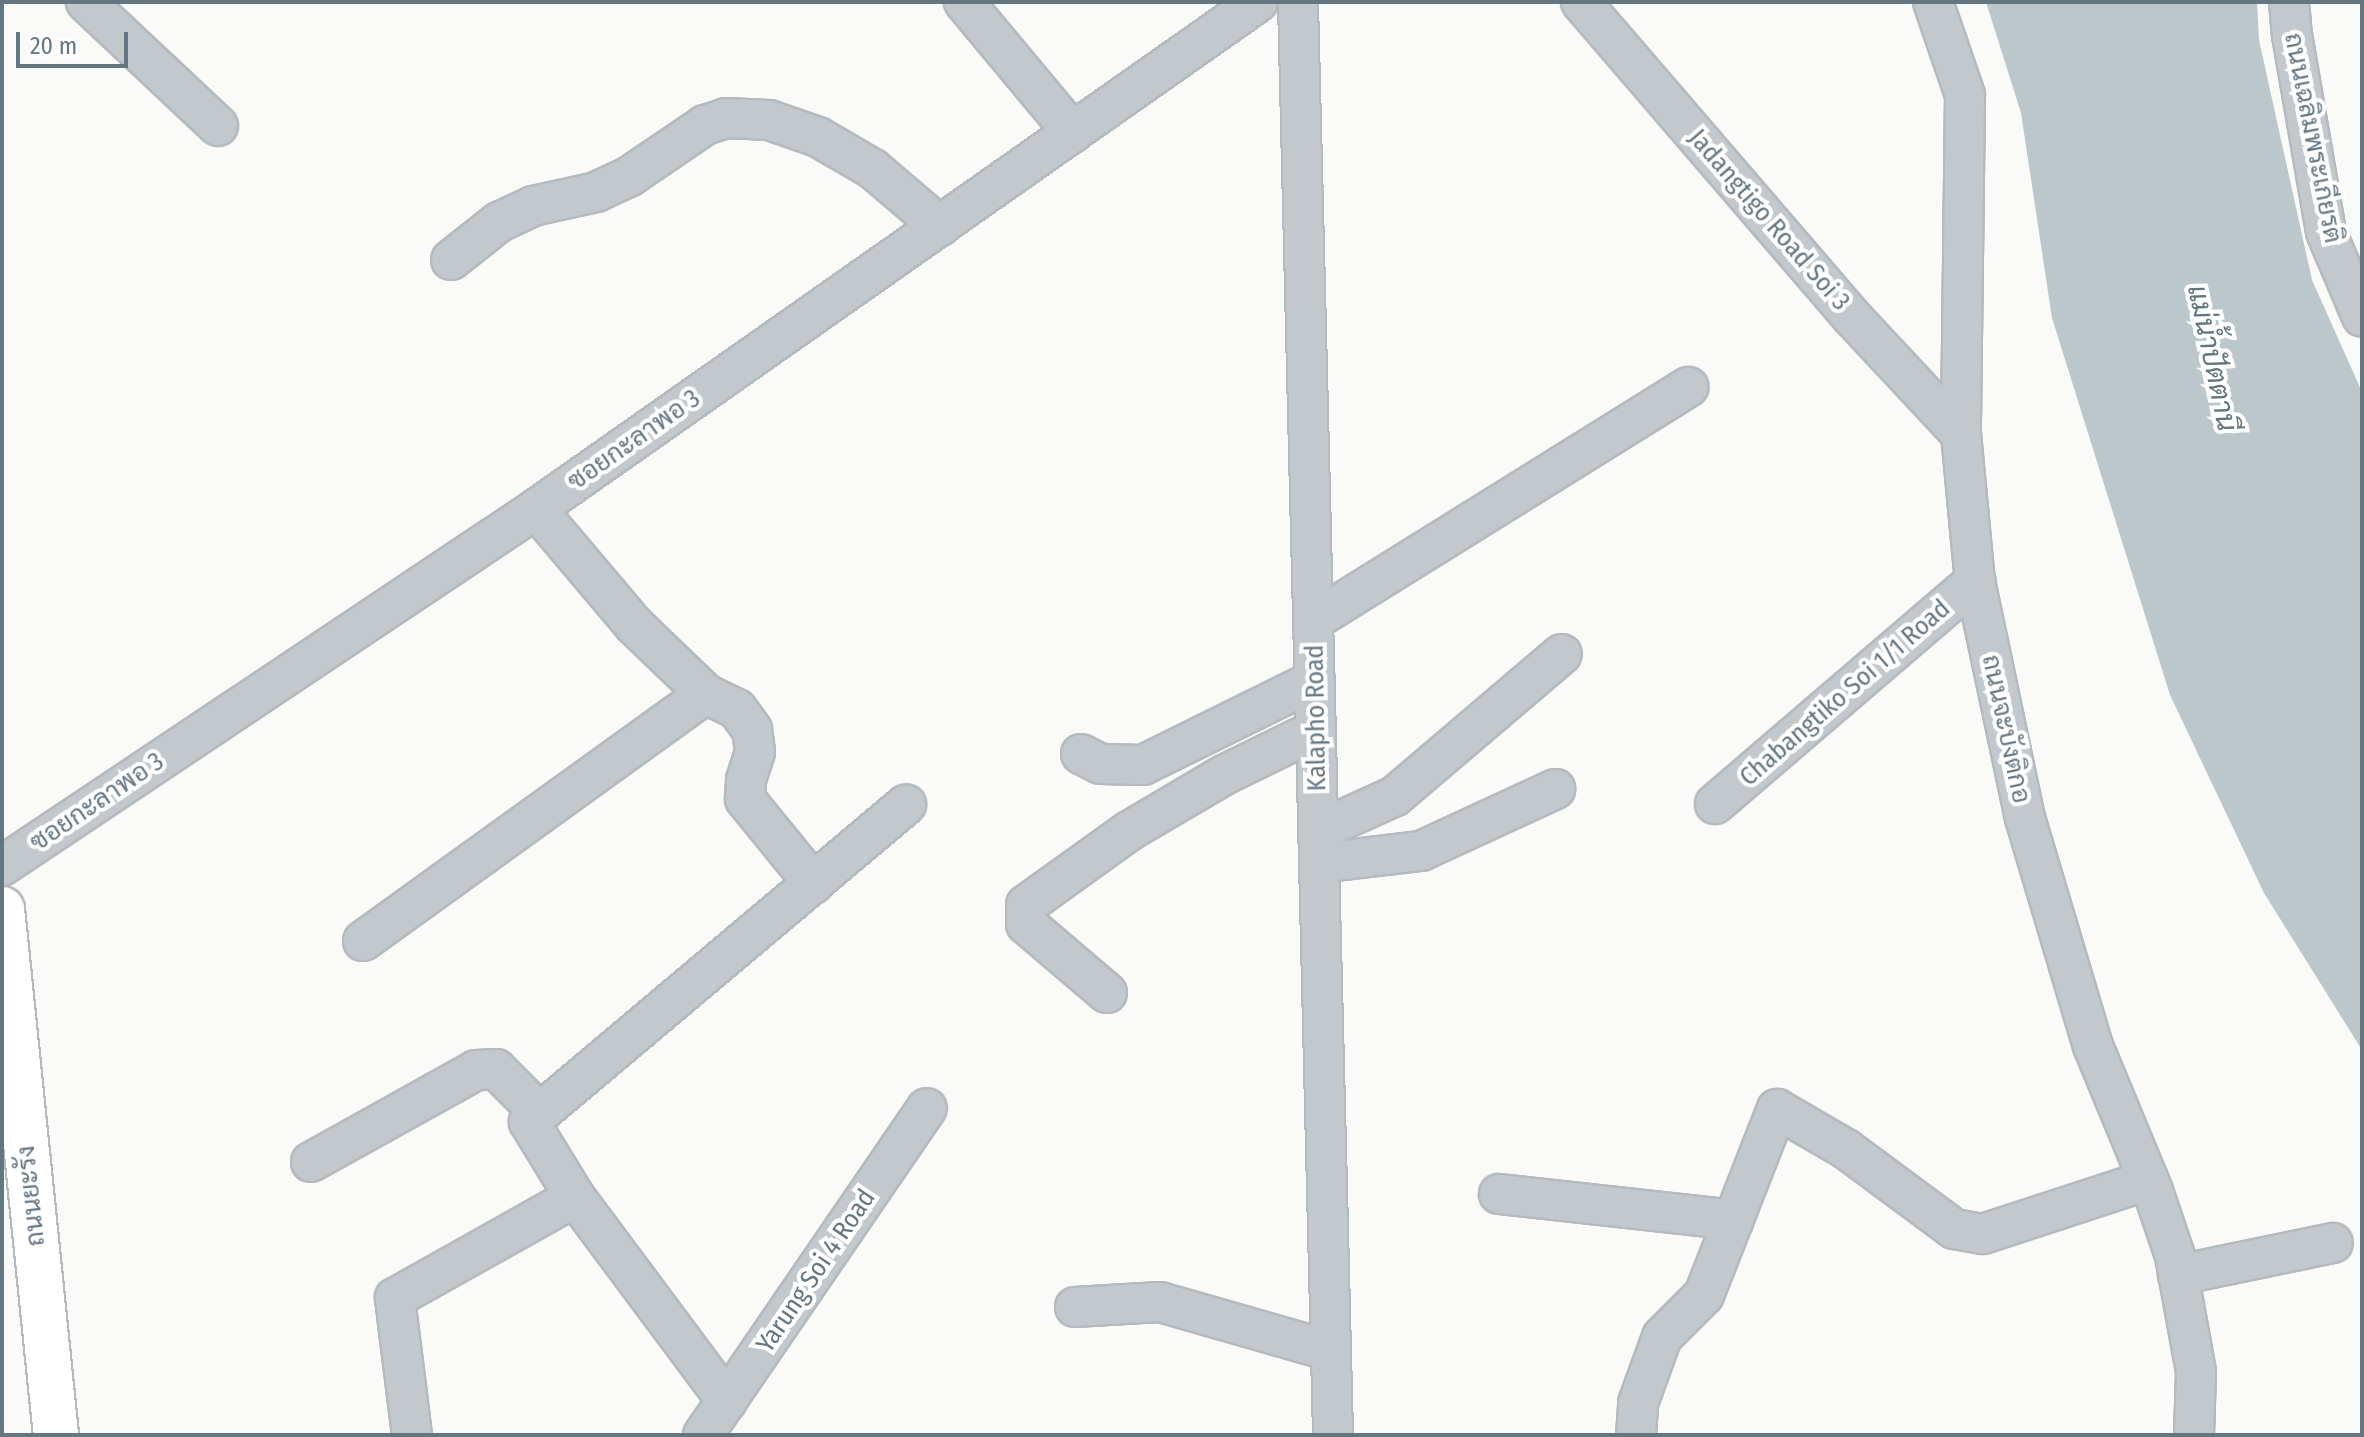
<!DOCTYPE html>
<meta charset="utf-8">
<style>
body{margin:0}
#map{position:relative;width:2364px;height:1437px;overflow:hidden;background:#fafaf8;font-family:"Fira Sans Condensed",Sarabun,sans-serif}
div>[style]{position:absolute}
.water>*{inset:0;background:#bbc7cb}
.roads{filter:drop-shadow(2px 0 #b5babe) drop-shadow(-2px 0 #b5babe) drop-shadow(0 2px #b5babe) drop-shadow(0 -2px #b5babe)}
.minor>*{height:38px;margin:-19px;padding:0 19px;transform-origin:19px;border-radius:19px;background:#c3c8cc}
.major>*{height:44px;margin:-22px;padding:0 22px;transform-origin:22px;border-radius:22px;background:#fff}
span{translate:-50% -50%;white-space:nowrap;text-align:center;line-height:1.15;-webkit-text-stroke:8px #fff;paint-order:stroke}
.street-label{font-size:26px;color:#657683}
.water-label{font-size:28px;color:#60757c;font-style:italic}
.frame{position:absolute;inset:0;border:4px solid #657683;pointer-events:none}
.scale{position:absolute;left:16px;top:32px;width:112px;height:36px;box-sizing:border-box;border:4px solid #657683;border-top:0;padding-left:10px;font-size:24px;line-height:28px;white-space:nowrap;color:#657683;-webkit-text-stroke:6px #fff;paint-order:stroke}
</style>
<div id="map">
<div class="water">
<div style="clip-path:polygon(1986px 2px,2257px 2px,2259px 40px,2312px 280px,2362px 392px,2362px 1050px,2264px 893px,2170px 695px,2052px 318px,2021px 113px)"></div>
</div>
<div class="roads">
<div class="minor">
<div style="left:86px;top:2px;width:181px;rotate:43.2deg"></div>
<div style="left:964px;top:2px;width:170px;rotate:50.2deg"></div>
<div style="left:1298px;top:2px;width:1433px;rotate:88.6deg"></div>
<div style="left:1581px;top:2px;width:414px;rotate:49.3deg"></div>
<div style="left:1851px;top:316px;width:161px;rotate:47deg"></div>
<div style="left:1933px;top:2px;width:98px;rotate:71deg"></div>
<div style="left:1965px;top:95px;width:339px;rotate:90.7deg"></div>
<div style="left:1961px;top:434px;width:148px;rotate:84.6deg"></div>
<div style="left:1975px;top:581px;width:242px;rotate:78.1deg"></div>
<div style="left:2025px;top:818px;width:238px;rotate:73.4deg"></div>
<div style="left:2093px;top:1046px;width:157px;rotate:67.5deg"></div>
<div style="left:2153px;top:1191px;width:69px;rotate:71.3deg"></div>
<div style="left:2175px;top:1256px;width:118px;rotate:79.7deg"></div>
<div style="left:2196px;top:1372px;width:63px;rotate:91.8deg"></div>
<div style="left:2289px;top:2px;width:33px;rotate:85deg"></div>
<div style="left:2292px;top:35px;width:200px;rotate:80.2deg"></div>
<div style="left:2326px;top:232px;width:92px;rotate:67deg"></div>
<div style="left:451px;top:260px;width:61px;rotate:-38.4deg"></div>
<div style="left:499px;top:222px;width:38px;rotate:-25deg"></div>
<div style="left:533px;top:206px;width:65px;rotate:-12.5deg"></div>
<div style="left:596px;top:192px;width:38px;rotate:-25deg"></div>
<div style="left:630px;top:176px;width:91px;rotate:-34.2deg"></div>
<div style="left:705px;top:125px;width:22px;rotate:-18deg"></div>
<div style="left:726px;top:118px;width:43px;rotate:2.7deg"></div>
<div style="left:769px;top:120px;width:52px;rotate:19.1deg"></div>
<div style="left:818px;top:137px;width:64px;rotate:30.2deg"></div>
<div style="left:873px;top:169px;width:88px;rotate:40.4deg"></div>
<div style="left:536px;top:509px;width:152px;rotate:49.8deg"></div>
<div style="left:634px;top:625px;width:100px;rotate:43.8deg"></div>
<div style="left:706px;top:694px;width:34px;rotate:26deg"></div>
<div style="left:737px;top:709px;width:26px;rotate:54deg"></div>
<div style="left:752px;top:730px;width:22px;rotate:82deg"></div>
<div style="left:755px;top:752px;width:29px;rotate:108deg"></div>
<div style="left:746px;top:780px;width:19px;rotate:93deg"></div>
<div style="left:745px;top:799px;width:109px;rotate:50.9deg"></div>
<div style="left:1314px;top:620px;width:441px;rotate:-31.9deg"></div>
<div style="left:1081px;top:754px;width:22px;rotate:27deg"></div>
<div style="left:1101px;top:764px;width:42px;rotate:1.4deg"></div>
<div style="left:1143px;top:765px;width:192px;rotate:-26.3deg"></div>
<div style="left:1715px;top:804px;width:343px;rotate:-40.6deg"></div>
<div style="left:1318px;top:831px;width:85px;rotate:-24.4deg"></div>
<div style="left:1395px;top:796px;width:219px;rotate:-40.4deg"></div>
<div style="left:1319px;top:863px;width:103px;rotate:-6.7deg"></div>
<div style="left:1421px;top:851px;width:148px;rotate:-24.8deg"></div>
<div style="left:2px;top:866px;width:642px;rotate:-33.76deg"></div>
<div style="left:536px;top:509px;width:882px;rotate:-35.08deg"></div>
<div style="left:363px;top:941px;width:423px;rotate:-35.8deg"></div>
<div style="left:1107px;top:993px;width:106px;rotate:-139.6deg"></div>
<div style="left:1026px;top:924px;width:19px;rotate:-90deg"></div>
<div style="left:1026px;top:905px;width:127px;rotate:-35.7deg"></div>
<div style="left:1129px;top:831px;width:110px;rotate:-30.5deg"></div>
<div style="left:1224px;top:775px;width:102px;rotate:-26.1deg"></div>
<div style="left:311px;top:1162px;width:189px;rotate:-29.1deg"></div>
<div style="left:476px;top:1070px;width:20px;rotate:-3deg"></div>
<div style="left:496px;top:1069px;width:62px;rotate:45deg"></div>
<div style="left:1499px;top:1194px;width:236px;rotate:6.3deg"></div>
<div style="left:2178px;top:1275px;width:158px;rotate:-11.7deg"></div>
<div style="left:1075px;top:1307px;width:85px;rotate:-3.4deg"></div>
<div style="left:1160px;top:1302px;width:178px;rotate:16deg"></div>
<div style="left:727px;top:1401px;width:254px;rotate:-126.7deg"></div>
<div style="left:575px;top:1197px;width:88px;rotate:-121.5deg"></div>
<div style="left:529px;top:1122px;width:493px;rotate:-40.1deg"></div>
<div style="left:412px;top:1435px;width:138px;rotate:-97.1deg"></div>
<div style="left:395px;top:1298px;width:206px;rotate:-29.3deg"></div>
<div style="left:703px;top:1435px;width:396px;rotate:-55.6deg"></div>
<div style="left:1636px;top:1435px;width:32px;rotate:-86deg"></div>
<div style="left:1638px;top:1403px;width:70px;rotate:-70deg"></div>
<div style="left:1662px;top:1337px;width:59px;rotate:-45deg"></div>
<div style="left:1704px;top:1295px;width:200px;rotate:-68.6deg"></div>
<div style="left:1777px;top:1109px;width:80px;rotate:30.1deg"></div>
<div style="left:1846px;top:1149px;width:134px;rotate:36.5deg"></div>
<div style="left:1954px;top:1229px;width:29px;rotate:10deg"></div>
<div style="left:1983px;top:1234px;width:174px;rotate:-18.1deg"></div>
</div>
<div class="major">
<div style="left:2px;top:909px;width:529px;rotate:84.14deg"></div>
</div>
</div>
<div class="street-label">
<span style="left:2313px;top:138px;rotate:79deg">ถนนเฉลิมพระเกียรติ</span>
<span style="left:1769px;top:220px;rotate:49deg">Jadangtigo Road Soi 3</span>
<span style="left:634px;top:440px;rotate:-35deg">ซอยกะลาพอ 3</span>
<span style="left:1845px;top:693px;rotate:-41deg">Chabangtiko Soi 1/1 Road</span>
<span style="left:1316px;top:718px;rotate:-91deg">Kalapho Road</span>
<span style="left:2006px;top:729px;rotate:78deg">ถนนจะบังติกอ</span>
<span style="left:97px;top:802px;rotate:-34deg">ซอยกะลาพอ 3</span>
<span style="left:31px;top:1196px;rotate:-96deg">ถนนยะรัง</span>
<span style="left:816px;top:1271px;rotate:-56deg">Yarung Soi 4 Road</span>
</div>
<div class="water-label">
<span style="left:2212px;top:358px;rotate:78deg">แม่น้ำปัตตานี</span>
</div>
<div class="frame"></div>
<div class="scale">20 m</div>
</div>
